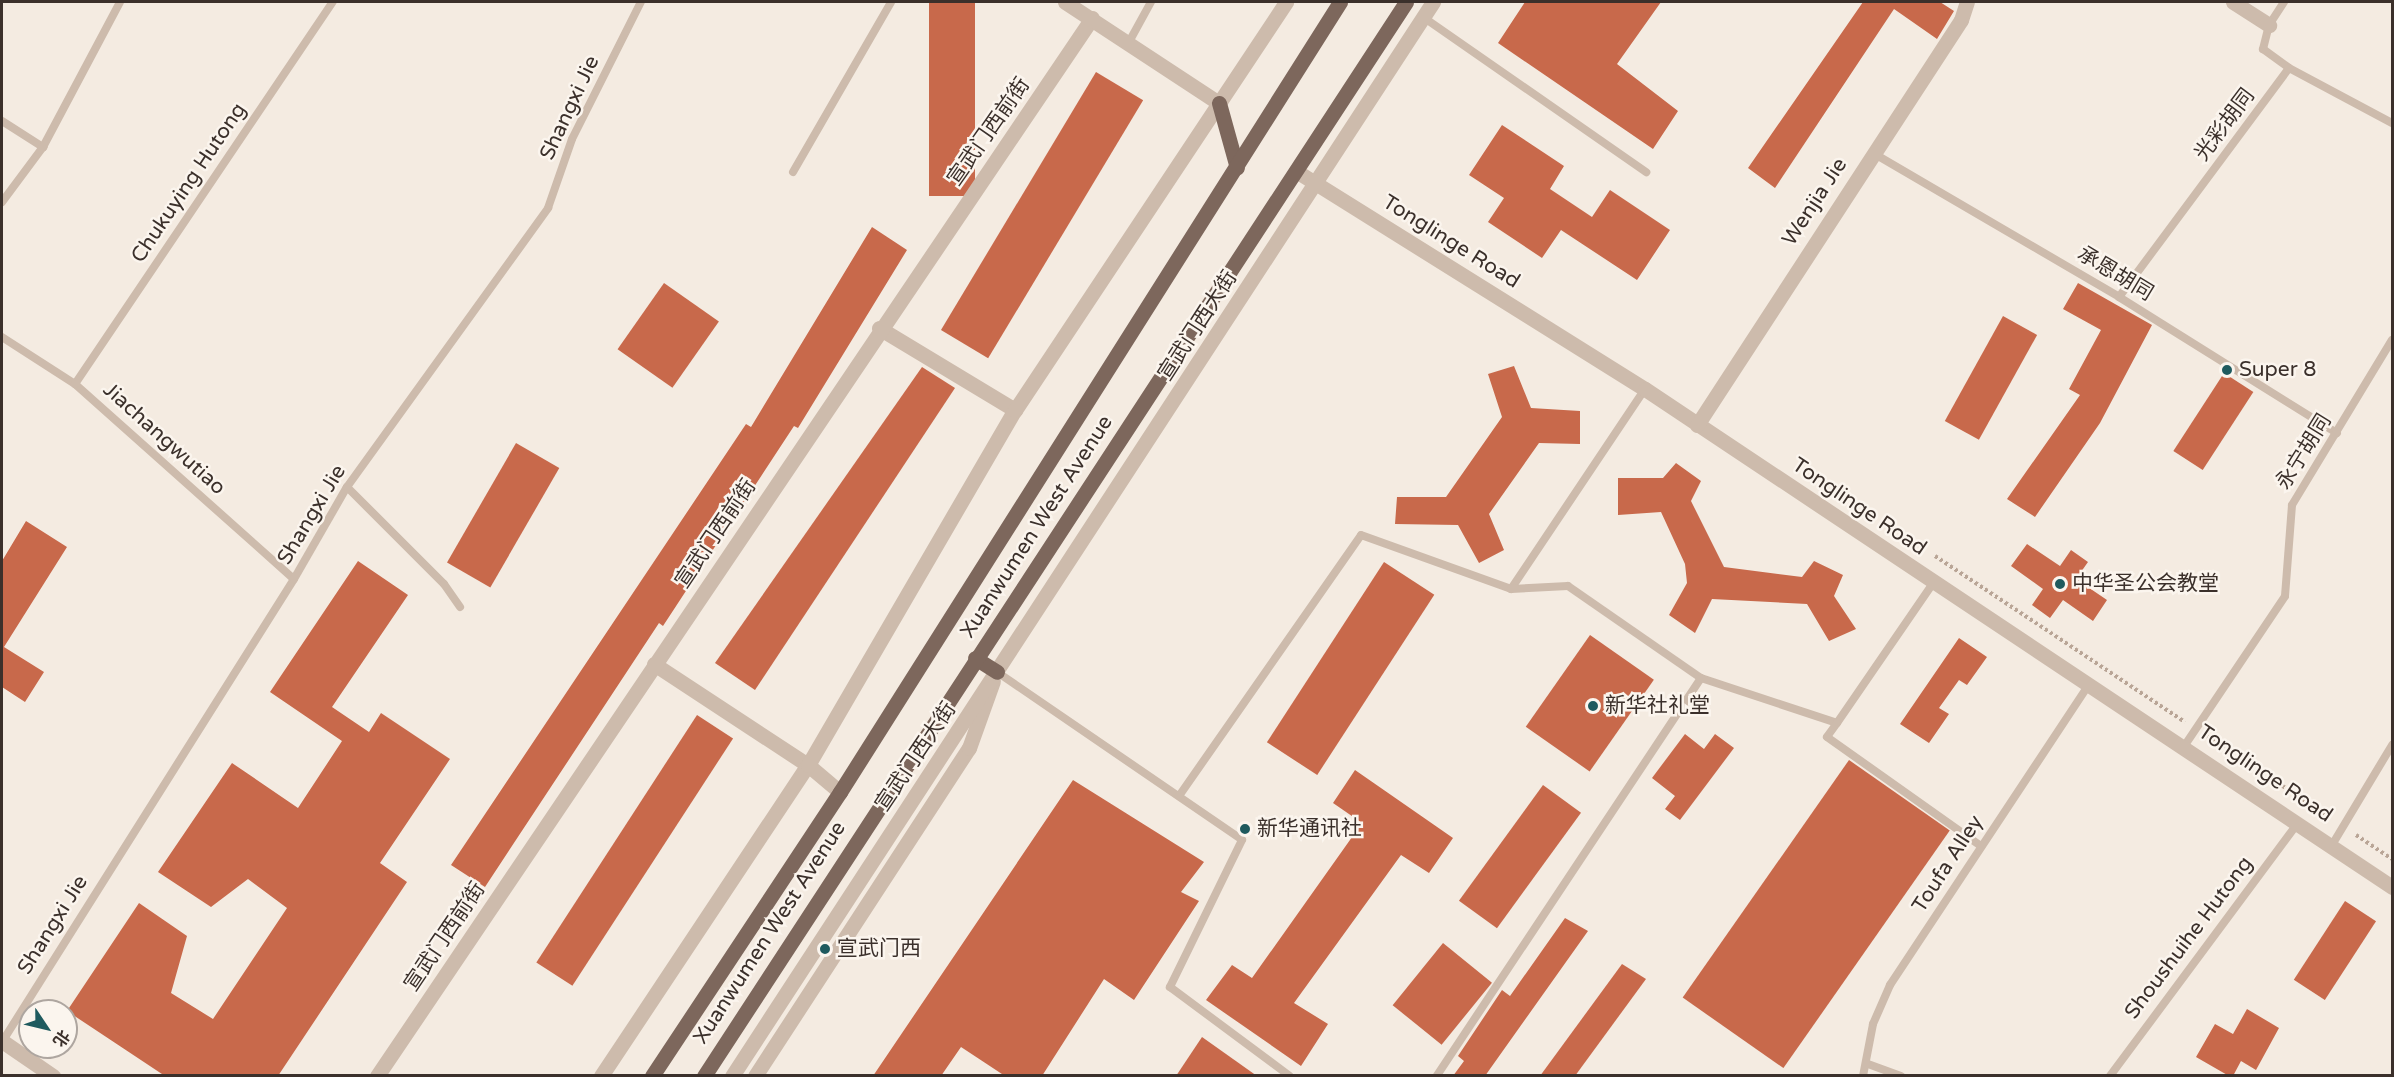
<!DOCTYPE html>
<meta charset="utf-8">
<style>
body{margin:0}
#map{position:relative;width:2394px;height:1077px;overflow:hidden;background:#f4ebe1;font-family:"Varela Round","Noto Sans SC",sans-serif}
div>[style]{position:absolute}
.building>*{inset:0;background:#c8694b;transform-origin:0 0}
.path>*{height:4px;margin-top:-2px;transform-origin:0;background:repeating-linear-gradient(90deg,#b9a596 0 3px,transparent 0 6px)}
.service>*{height:8px;margin:-4px;padding:0 4px;transform-origin:4px;border-radius:4px;background:#cdbbac}
.minor>*{height:15px;margin:-7.5px;padding:0 7.5px;transform-origin:7.5px;border-radius:7.5px;background:#cdbbac}
.tertiary>*{height:15px;margin:-7.5px;padding:0 7.5px;transform-origin:7.5px;border-radius:7.5px;background:#cdbbac}
.primary>*{height:15px;margin:-7.5px;padding:0 7.5px;transform-origin:7.5px;border-radius:7.5px;background:#7d675c}
.dots>*{width:16px;height:16px;translate:-50% -50%;box-sizing:border-box;border:3px solid #fbf5ee;border-radius:50%}
span{translate:-50% -50%;white-space:nowrap;text-align:center;line-height:1.15;-webkit-text-stroke:5px #fbf5ee;paint-order:stroke}
.street-label{font-size:21px;color:#3b302b}
.poi-label{font-size:21px;color:#3b302b}
.left{translate:0 -50%;text-align:left}
.frame{position:absolute;inset:0;border:3px solid #3b302b;pointer-events:none}
.north{position:absolute;left:18px;top:999px;width:60px;height:60px;box-sizing:border-box;background:#fbf5ee;border:2px solid #aea6a0;border-radius:50%;rotate:125deg;font-size:16px;font-weight:700;line-height:24px;text-align:center;color:#3b302b}
.north::after{content:'';display:block;margin:auto;width:21px;height:27px;background:#1f5a5e;clip-path:polygon(50% 0,100% 100%,50% 72%,0 100%)}
</style>
<div id="map">
<div class="building">
<div style="left:929px;top:2px;width:46px;height:194px"></div>
<div style="clip-path:polygon(1525px 2px,1661px 2px,1617px 64px,1678px 111px,1653px 149px,1498px 43px)"></div>
<div style="clip-path:polygon(1863px 2px,1940px 2px,1954px 11px,1937px 39px,1894px 9px,1775px 188px,1748px 168px)"></div>
<div style="left:1096px;top:72px;width:55px;height:301px;rotate:31deg"></div>
<div style="clip-path:polygon(1502px 125px,1564px 166px,1550px 189px,1592px 217px,1610px 190px,1670px 230px,1637px 280px,1561px 230px,1542px 258px,1488px 222px,1504px 198px,1469px 175px)"></div>
<div style="clip-path:polygon(872px 227px,907px 250px,798px 428px,794px 426px,663px 626px,659px 623px,485px 887px,451px 865px,746px 424px,751px 427px)"></div>
<div style="left:664px;top:283px;width:67px;height:81px;rotate:35deg"></div>
<div style="clip-path:polygon(2078px 283px,2152px 325px,2100px 423px,2035px 517px,2007px 499px,2080px 395px,2069px 389px,2101px 330px,2063px 309px)"></div>
<div style="left:2003px;top:316px;width:39px;height:120px;rotate:29deg"></div>
<div style="clip-path:polygon(1514px 366px,1531px 408px,1580px 411px,1580px 444px,1539px 443px,1489px 514px,1504px 550px,1479px 563px,1458px 525px,1395px 524px,1397px 497px,1446px 497px,1502px 417px,1488px 374px)"></div>
<div style="clip-path:polygon(922px 367px,955px 388px,755px 690px,715px 663px)"></div>
<div style="left:2224px;top:373px;width:35px;height:93px;rotate:33deg"></div>
<div style="left:516px;top:443px;width:50px;height:138px;rotate:30deg"></div>
<div style="clip-path:polygon(1676px 463px,1701px 481px,1691px 501px,1724px 567px,1802px 577px,1814px 561px,1843px 575px,1834px 596px,1856px 629px,1829px 641px,1807px 604px,1712px 599px,1695px 633px,1669px 615px,1687px 583px,1685px 564px,1661px 512px,1618px 515px,1618px 478px,1663px 478px)"></div>
<div style="clip-path:polygon(26px 521px,67px 547px,4px 647px,44px 672px,25px 702px,2px 687px,2px 561px)"></div>
<div style="clip-path:polygon(2027px 544px,2060px 566px,2071px 550px,2088px 562px,2076px 579px,2107px 600px,2093px 621px,2063px 600px,2050px 618px,2032px 605px,2043px 589px,2011px 566px)"></div>
<div style="clip-path:polygon(358px 561px,408px 595px,332px 707px,369px 732px,381px 713px,450px 759px,380px 863px,407px 882px,278px 1076px,165px 1076px,67px 1011px,139px 903px,187px 936px,171px 993px,213px 1019px,287px 908px,248px 879px,211px 907px,158px 872px,232px 763px,298px 808px,342px 741px,270px 692px)"></div>
<div style="left:1384px;top:562px;width:60px;height:215px;rotate:33deg"></div>
<div style="left:1590px;top:635px;width:78px;height:112px;rotate:35deg"></div>
<div style="clip-path:polygon(1959px 638px,1987px 657px,1967px 685px,1959px 680px,1939px 708px,1949px 714px,1929px 743px,1900px 724px)"></div>
<div style="left:697px;top:715px;width:43px;height:295px;rotate:33deg"></div>
<div style="clip-path:polygon(1685px 734px,1704px 749px,1715px 734px,1734px 748px,1680px 820px,1665px 809px,1675px 796px,1652px 778px)"></div>
<div style="left:1849px;top:760px;width:123px;height:290px;rotate:35deg"></div>
<div style="clip-path:polygon(1355px 770px,1453px 838px,1429px 873px,1401px 855px,1294px 1003px,1328px 1024px,1301px 1066px,1206px 1000px,1232px 965px,1252px 978px,1362px 823px,1333px 803px)"></div>
<div style="clip-path:polygon(1073px 780px,1204px 862px,1181px 892px,1199px 901px,1134px 1000px,1104px 979px,1042px 1076px,1005px 1076px,961px 1047px,941px 1076px,873px 1076px)"></div>
<div style="left:1543px;top:785px;width:47px;height:143px;rotate:36deg"></div>
<div style="left:2345px;top:901px;width:37px;height:94px;rotate:33deg"></div>
<div style="clip-path:polygon(1565px 918px,1588px 931px,1485px 1076px,1453px 1076px,1464px 1061px,1458px 1056px,1502px 990px,1510px 996px)"></div>
<div style="left:1443px;top:943px;width:63px;height:80px;rotate:39deg"></div>
<div style="clip-path:polygon(1622px 964px,1646px 979px,1575px 1076px,1540px 1076px)"></div>
<div style="clip-path:polygon(2247px 1009px,2279px 1028px,2256px 1070px,2241px 1061px,2233px 1076px,2229px 1076px,2196px 1057px,2215px 1024px,2233px 1034px)"></div>
<div style="clip-path:polygon(1202px 1037px,1257px 1076px,1176px 1076px)"></div>
</div>
<div class="path">
<div style="left:1935px;top:556px;width:300px;rotate:33.6deg"></div>
<div style="left:2207px;top:736px;width:149px;rotate:33.5deg"></div>
<div style="left:2356px;top:835px;width:43px;rotate:33.7deg"></div>
</div>
<div class="service">
<div style="left:2284px;top:2px;width:27px;rotate:123deg"></div>
<div style="left:2269px;top:25px;width:25px;rotate:104deg"></div>
<div style="left:2263px;top:49px;width:32px;rotate:36deg"></div>
<div style="left:1423px;top:17px;width:272px;rotate:34.8deg"></div>
<div style="left:1129px;top:42px;width:46px;rotate:-61.2deg"></div>
<div style="left:2px;top:121px;width:49px;rotate:32.4deg"></div>
<div style="left:1873px;top:153px;width:285px;rotate:30.3deg"></div>
<div style="left:2119px;top:297px;width:257px;rotate:32deg"></div>
<div style="left:793px;top:172px;width:196px;rotate:-60deg"></div>
<div style="left:2px;top:202px;width:69px;rotate:-53.3deg"></div>
<div style="left:43px;top:147px;width:164px;rotate:-62deg"></div>
<div style="left:2119px;top:297px;width:285px;rotate:-53.4deg"></div>
<div style="left:2289px;top:68px;width:117px;rotate:28.1deg"></div>
<div style="left:2px;top:337px;width:87px;rotate:32.8deg"></div>
<div style="left:75px;top:384px;width:293px;rotate:41.7deg"></div>
<div style="left:75px;top:384px;width:461px;rotate:-56deg"></div>
<div style="left:347px;top:487px;width:137px;rotate:45deg"></div>
<div style="left:444px;top:584px;width:28px;rotate:55deg"></div>
<div style="left:1511px;top:589px;width:241px;rotate:-56.2deg"></div>
<div style="left:997px;top:672px;width:297px;rotate:34.4deg"></div>
<div style="left:1242px;top:840px;width:164px;rotate:116.1deg"></div>
<div style="left:1170px;top:987px;width:149px;rotate:36.6deg"></div>
<div style="left:1701px;top:678px;width:143px;rotate:18.3deg"></div>
<div style="left:1837px;top:723px;width:171px;rotate:-55.5deg"></div>
<div style="left:1837px;top:723px;width:17px;rotate:126deg"></div>
<div style="left:1827px;top:737px;width:189px;rotate:35.3deg"></div>
<div style="left:2185px;top:745px;width:179px;rotate:-56.1deg"></div>
<div style="left:2285px;top:596px;width:91px;rotate:-85.6deg"></div>
<div style="left:2292px;top:505px;width:193px;rotate:-58.8deg"></div>
<div style="left:1179px;top:796px;width:318px;rotate:-55.1deg"></div>
<div style="left:1361px;top:535px;width:159px;rotate:19.8deg"></div>
<div style="left:1511px;top:589px;width:57px;rotate:-3deg"></div>
<div style="left:1568px;top:586px;width:162px;rotate:34.7deg"></div>
<div style="left:1701px;top:678px;width:478px;rotate:123.6deg"></div>
<div style="left:2332px;top:845px;width:117px;rotate:-59deg"></div>
<div style="left:2px;top:1042px;width:547px;rotate:-57.76deg"></div>
<div style="left:294px;top:579px;width:106px;rotate:-60.1deg"></div>
<div style="left:347px;top:487px;width:344px;rotate:-54.2deg"></div>
<div style="left:548px;top:208px;width:73px;rotate:-70.8deg"></div>
<div style="left:572px;top:139px;width:153px;rotate:-63.3deg"></div>
<div style="left:1868px;top:1064px;width:35px;rotate:20deg"></div>
<div style="left:1863px;top:1076px;width:53px;rotate:-79.1deg"></div>
<div style="left:1873px;top:1024px;width:43px;rotate:-66.4deg"></div>
<div style="left:1890px;top:985px;width:362px;rotate:-56.5deg"></div>
<div style="left:2110px;top:1076px;width:315px;rotate:-53.4deg"></div>
</div>
<div class="minor">
<div style="left:2233px;top:2px;width:43px;rotate:32.6deg"></div>
<div style="left:1296px;top:171px;width:411px;rotate:32deg"></div>
<div style="left:1645px;top:389px;width:898px;rotate:33.69deg"></div>
<div style="left:879px;top:328px;width:159px;rotate:31.1deg"></div>
<div style="left:1697px;top:425px;width:483px;rotate:-56.9deg"></div>
<div style="left:1961px;top:20px;width:19px;rotate:-72deg"></div>
<div style="left:654px;top:664px;width:184px;rotate:33.3deg"></div>
<div style="left:808px;top:765px;width:42px;rotate:40.2deg"></div>
<div style="left:2px;top:1041px;width:62px;rotate:34.5deg"></div>
<div style="left:377px;top:1076px;width:1277px;rotate:-55.95deg"></div>
<div style="left:755px;top:1076px;width:392px;rotate:-56.9deg"></div>
<div style="left:969px;top:748px;width:71px;rotate:-70.3deg"></div>
</div>
<div class="tertiary">
<div style="left:1065px;top:2px;width:184px;rotate:33.3deg"></div>
<div style="left:601px;top:1076px;width:374px;rotate:-56.4deg"></div>
<div style="left:808px;top:765px;width:411px;rotate:-59.8deg"></div>
<div style="left:1015px;top:410px;width:490px;rotate:-56.4deg"></div>
<div style="left:732px;top:1076px;width:1283px;rotate:-56.87deg"></div>
</div>
<div class="primary">
<div style="left:1219px;top:103px;width:67px;rotate:74.5deg"></div>
<div style="left:975px;top:658px;width:26px;rotate:32deg"></div>
<div style="left:652px;top:1076px;width:341px;rotate:-56.5deg"></div>
<div style="left:840px;top:792px;width:935px;rotate:-57.67deg"></div>
<div style="left:704px;top:1076px;width:1283px;rotate:-56.83deg"></div>
</div>
<div class="dots">
<div style="left:2227px;top:370px;background:#1f5a5e"></div>
<div style="left:2060px;top:584px;background:#1f5a5e"></div>
<div style="left:1593px;top:706px;background:#1f5a5e"></div>
<div style="left:1245px;top:829px;background:#1f5a5e"></div>
<div style="left:825px;top:949px;background:#1f5a5e"></div>
</div>
<div class="street-label">
<span style="left:570px;top:108px;rotate:-65deg">Shangxi Jie</span>
<span style="left:2225px;top:125px;rotate:-53deg">光彩胡同</span>
<span style="left:989px;top:132px;rotate:-55deg">宣武门西前街</span>
<span style="left:189px;top:183px;rotate:-56deg">Chukuying Hutong</span>
<span style="left:1815px;top:202px;rotate:-57deg">Wenjia Jie</span>
<span style="left:1451px;top:242px;rotate:32deg">Tonglinge Road</span>
<span style="left:2115px;top:274px;rotate:31deg">承恩胡同</span>
<span style="left:1198px;top:326px;rotate:-57deg">宣武门西大街</span>
<span style="left:164px;top:439px;rotate:42deg">Jiachangwutiao</span>
<span style="left:2304px;top:452px;rotate:-58deg">永宁胡同</span>
<span style="left:1859px;top:507px;rotate:34deg">Tonglinge Road</span>
<span style="left:312px;top:515px;rotate:-59deg">Shangxi Jie</span>
<span style="left:1037px;top:527px;rotate:-57deg">Xuanwumen West Avenue</span>
<span style="left:716px;top:534px;rotate:-56deg">宣武门西前街</span>
<span style="left:916px;top:757px;rotate:-56deg">宣武门西大街</span>
<span style="left:2265px;top:774px;rotate:34deg">Tonglinge Road</span>
<span style="left:1948px;top:864px;rotate:-57deg">Toufa Alley</span>
<span style="left:53px;top:925px;rotate:-58deg">Shangxi Jie</span>
<span style="left:770px;top:933px;rotate:-57deg">Xuanwumen West Avenue</span>
<span style="left:445px;top:937px;rotate:-56deg">宣武门西前街</span>
<span style="left:2189px;top:938px;rotate:-53deg">Shoushuihe Hutong</span>
</div>
<div class="poi-label">
<span class="left" style="left:2239px;top:370px">Super 8</span>
<span class="left" style="left:2072px;top:584px">中华圣公会教堂</span>
<span class="left" style="left:1605px;top:706px">新华社礼堂</span>
<span class="left" style="left:1257px;top:829px">新华通讯社</span>
<span class="left" style="left:837px;top:949px">宣武门西</span>
</div>
<div class="frame"></div>
<div class="north">北</div>
</div>
